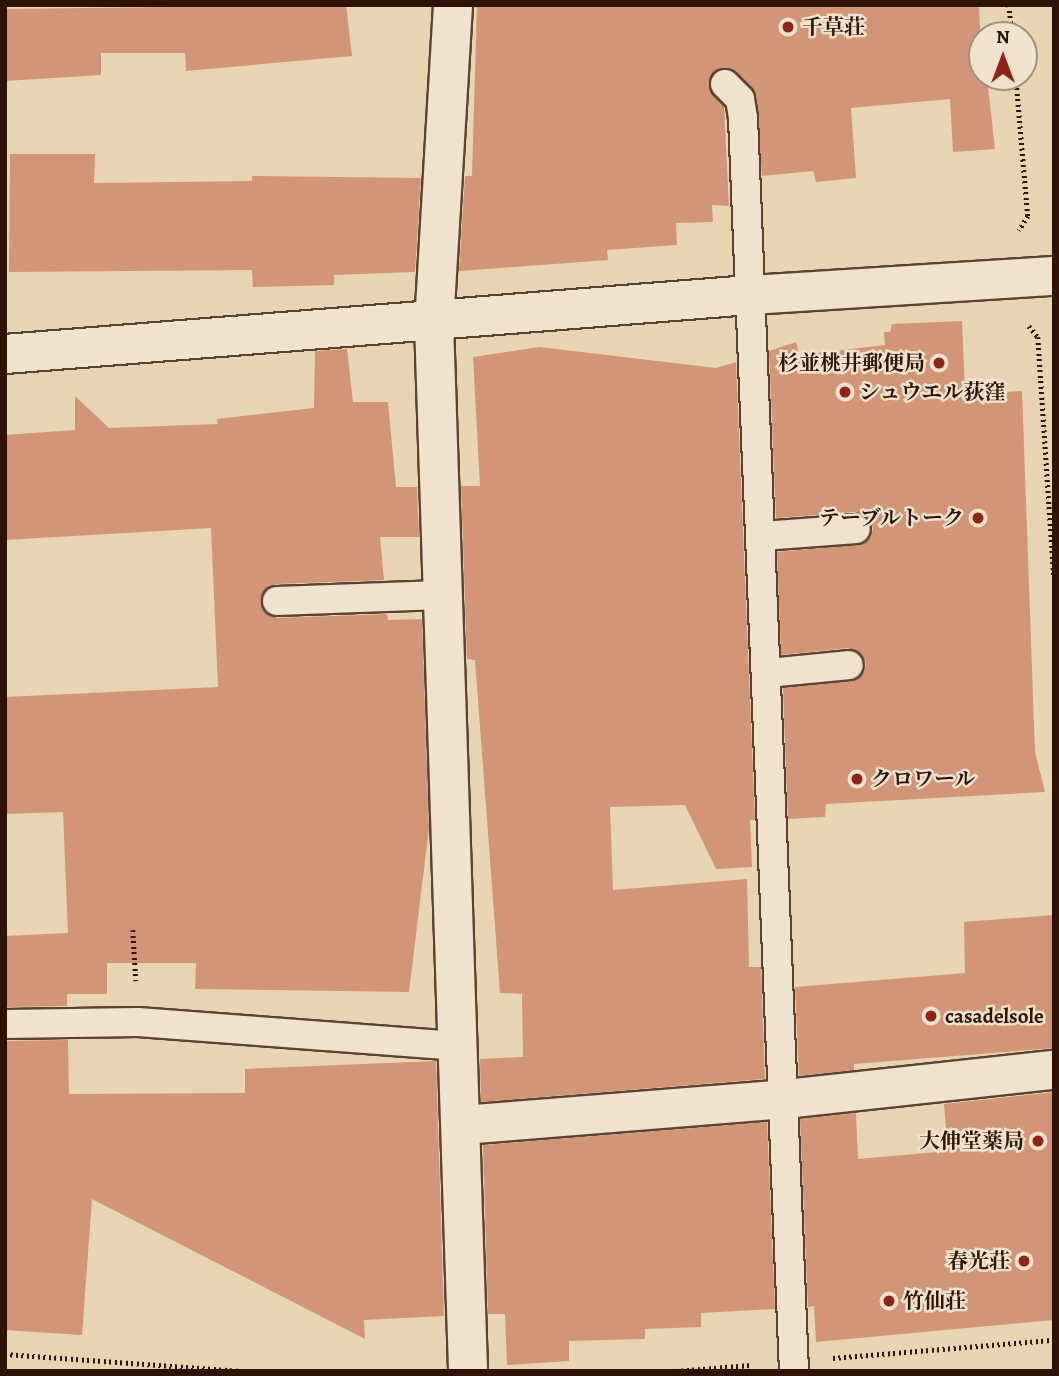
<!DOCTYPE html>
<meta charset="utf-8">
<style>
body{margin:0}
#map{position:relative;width:1059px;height:1376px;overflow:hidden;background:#e7d4b3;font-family:Alegreya,"Noto Serif JP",serif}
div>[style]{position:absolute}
.building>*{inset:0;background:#d29578}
.path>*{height:4.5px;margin-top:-2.25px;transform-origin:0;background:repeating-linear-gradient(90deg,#2e1306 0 2px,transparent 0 5.5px)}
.roads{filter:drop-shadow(2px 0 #5c4331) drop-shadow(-2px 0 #5c4331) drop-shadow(0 2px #5c4331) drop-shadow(0 -2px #5c4331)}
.service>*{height:28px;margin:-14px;padding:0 14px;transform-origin:14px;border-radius:14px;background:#efe3ce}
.minor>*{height:38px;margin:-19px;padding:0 19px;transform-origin:19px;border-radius:19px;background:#efe3ce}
.tertiary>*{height:38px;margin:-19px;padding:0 19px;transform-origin:19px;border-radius:19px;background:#efe3ce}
.dots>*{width:19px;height:19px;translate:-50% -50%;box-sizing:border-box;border:4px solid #efe3ce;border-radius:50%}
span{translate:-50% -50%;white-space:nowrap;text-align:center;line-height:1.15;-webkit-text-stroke:5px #efe3ce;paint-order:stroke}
.poi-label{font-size:21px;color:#2e1306;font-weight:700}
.left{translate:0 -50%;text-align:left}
.right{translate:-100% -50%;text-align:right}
.frame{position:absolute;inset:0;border:7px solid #2e1306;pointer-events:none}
.north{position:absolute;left:968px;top:21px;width:70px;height:70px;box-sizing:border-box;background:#efe3ce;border:2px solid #a2907e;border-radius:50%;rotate:0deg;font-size:19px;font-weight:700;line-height:28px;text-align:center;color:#2e1306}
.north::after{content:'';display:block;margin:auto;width:24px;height:32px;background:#8f2418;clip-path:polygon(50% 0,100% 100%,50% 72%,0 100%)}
</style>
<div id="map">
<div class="building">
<div style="clip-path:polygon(346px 5px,352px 56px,186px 71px,185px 53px,101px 53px,101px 75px,5px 81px,5px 9px)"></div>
<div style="clip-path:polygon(477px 5px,979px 5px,982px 77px,987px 77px,995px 149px,953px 152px,950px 99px,851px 108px,856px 178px,816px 182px,813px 171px,762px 176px,756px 96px,737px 72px,721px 68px,713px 73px,709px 88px,724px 107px,729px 206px,712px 205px,713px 222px,676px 223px,677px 245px,607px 250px,608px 260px,459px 271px,465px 176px,472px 176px)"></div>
<div style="clip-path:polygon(10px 154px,95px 154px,94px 183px,252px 181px,252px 176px,421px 178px,415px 272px,334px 275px,334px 285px,253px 287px,252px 270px,9px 272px)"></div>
<div style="clip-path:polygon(962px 321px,965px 394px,1022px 391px,1035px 752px,1045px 792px,826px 804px,825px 817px,788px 819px,783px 688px,851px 681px,864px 672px,866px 664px,862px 655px,848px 648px,781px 655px,777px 552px,858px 545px,871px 537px,873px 528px,869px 519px,855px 512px,776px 518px,769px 351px,796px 342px,799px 355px,885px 345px,884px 332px,890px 332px,892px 324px)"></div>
<div style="clip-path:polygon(539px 347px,716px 368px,736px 362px,755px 820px,750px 820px,752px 867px,716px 869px,685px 805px,610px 807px,613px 890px,747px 879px,749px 967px,761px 967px,765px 1079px,481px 1102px,480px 1059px,523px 1057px,522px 994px,500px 993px,475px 660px,467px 659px,461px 486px,480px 486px,473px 357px)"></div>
<div style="clip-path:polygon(347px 349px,353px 402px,388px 402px,396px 487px,417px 487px,419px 537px,380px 537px,384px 580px,276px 584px,263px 593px,261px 602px,263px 610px,277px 618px,387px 614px,388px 620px,422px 619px,429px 828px,409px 992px,195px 989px,196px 963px,107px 963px,107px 994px,67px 994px,67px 1006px,5px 1007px,5px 936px,68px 933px,63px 812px,5px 814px,5px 697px,218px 687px,211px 528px,5px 540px,5px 435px,75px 430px,75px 396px,109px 428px,218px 424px,217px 419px,314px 408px,315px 351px)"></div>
<div style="clip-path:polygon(1054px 915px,1054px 1048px,854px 1064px,854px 1070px,799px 1076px,795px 987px,965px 973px,964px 922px)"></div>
<div style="clip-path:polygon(68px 1040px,69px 1094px,245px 1093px,245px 1069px,436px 1061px,444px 1316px,364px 1320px,365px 1339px,92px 1199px,82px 1335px,5px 1330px,5px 1041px)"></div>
<div style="clip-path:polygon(1054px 1092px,1054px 1320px,816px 1342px,814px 1306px,808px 1307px,800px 1119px,856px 1113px,858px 1159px,948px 1151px,944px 1104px)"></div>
<div style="clip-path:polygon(767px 1122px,775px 1309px,701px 1313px,701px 1327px,645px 1329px,645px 1339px,569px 1341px,569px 1361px,507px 1365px,505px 1314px,488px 1314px,483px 1145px)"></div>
</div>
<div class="path">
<div style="left:1009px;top:5px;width:30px;rotate:84deg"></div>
<div style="left:1016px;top:77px;width:140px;rotate:85.1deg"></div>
<div style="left:1028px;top:216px;width:17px;rotate:121deg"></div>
<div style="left:1029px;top:326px;width:14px;rotate:51deg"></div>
<div style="left:1038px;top:337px;width:240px;rotate:86.2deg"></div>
<div style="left:133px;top:930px;width:51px;rotate:86.6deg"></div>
<div style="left:5px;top:1354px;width:237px;rotate:4.1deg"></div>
<div style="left:833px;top:1358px;width:222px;rotate:-4.7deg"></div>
<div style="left:676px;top:1371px;width:75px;rotate:-4.6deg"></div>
</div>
<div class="roads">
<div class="service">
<div style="left:725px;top:84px;width:21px;rotate:45deg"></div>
<div style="left:740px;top:99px;width:19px;rotate:81deg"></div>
<div style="left:743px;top:118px;width:1254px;rotate:87.67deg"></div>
<div style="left:763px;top:536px;width:93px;rotate:-4.3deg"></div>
<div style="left:277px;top:601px;width:164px;rotate:-2.1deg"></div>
<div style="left:768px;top:673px;width:81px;rotate:-5.6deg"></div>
<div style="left:5px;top:1024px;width:133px;rotate:-0.9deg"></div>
<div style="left:138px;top:1022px;width:322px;rotate:4.3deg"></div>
</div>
<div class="minor">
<div style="left:453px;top:5px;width:318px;rotate:93.4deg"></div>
<div style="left:434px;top:322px;width:1050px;rotate:88.14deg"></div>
<div style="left:463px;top:1125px;width:323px;rotate:-4.6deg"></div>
<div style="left:785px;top:1099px;width:271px;rotate:-6.2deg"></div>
</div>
<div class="tertiary">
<div style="left:5px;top:354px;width:747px;rotate:-4.53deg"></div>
<div style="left:750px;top:295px;width:305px;rotate:-3.6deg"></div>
</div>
</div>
<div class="dots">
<div style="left:788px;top:27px;background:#8f2418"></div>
<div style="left:939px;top:363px;background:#8f2418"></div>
<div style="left:845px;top:392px;background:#8f2418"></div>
<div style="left:978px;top:518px;background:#8f2418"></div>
<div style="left:857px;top:779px;background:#8f2418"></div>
<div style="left:931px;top:1016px;background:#8f2418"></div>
<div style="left:1038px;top:1141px;background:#8f2418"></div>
<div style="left:1024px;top:1261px;background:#8f2418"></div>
<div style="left:889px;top:1301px;background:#8f2418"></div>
</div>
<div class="poi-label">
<span class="left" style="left:802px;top:27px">千草荘</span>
<span class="right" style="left:925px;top:363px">杉並桃井郵便局</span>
<span class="left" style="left:859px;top:392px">シュウエル荻窪</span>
<span class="right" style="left:964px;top:518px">テーブルトーク</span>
<span class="left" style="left:871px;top:779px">クロワール</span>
<span class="left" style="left:945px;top:1016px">casadelsole</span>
<span class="right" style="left:1024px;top:1141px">大伸堂薬局</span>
<span class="right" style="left:1010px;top:1261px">春光荘</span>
<span class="left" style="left:903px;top:1301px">竹仙荘</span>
</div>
<div class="frame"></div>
<div class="north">N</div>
</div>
